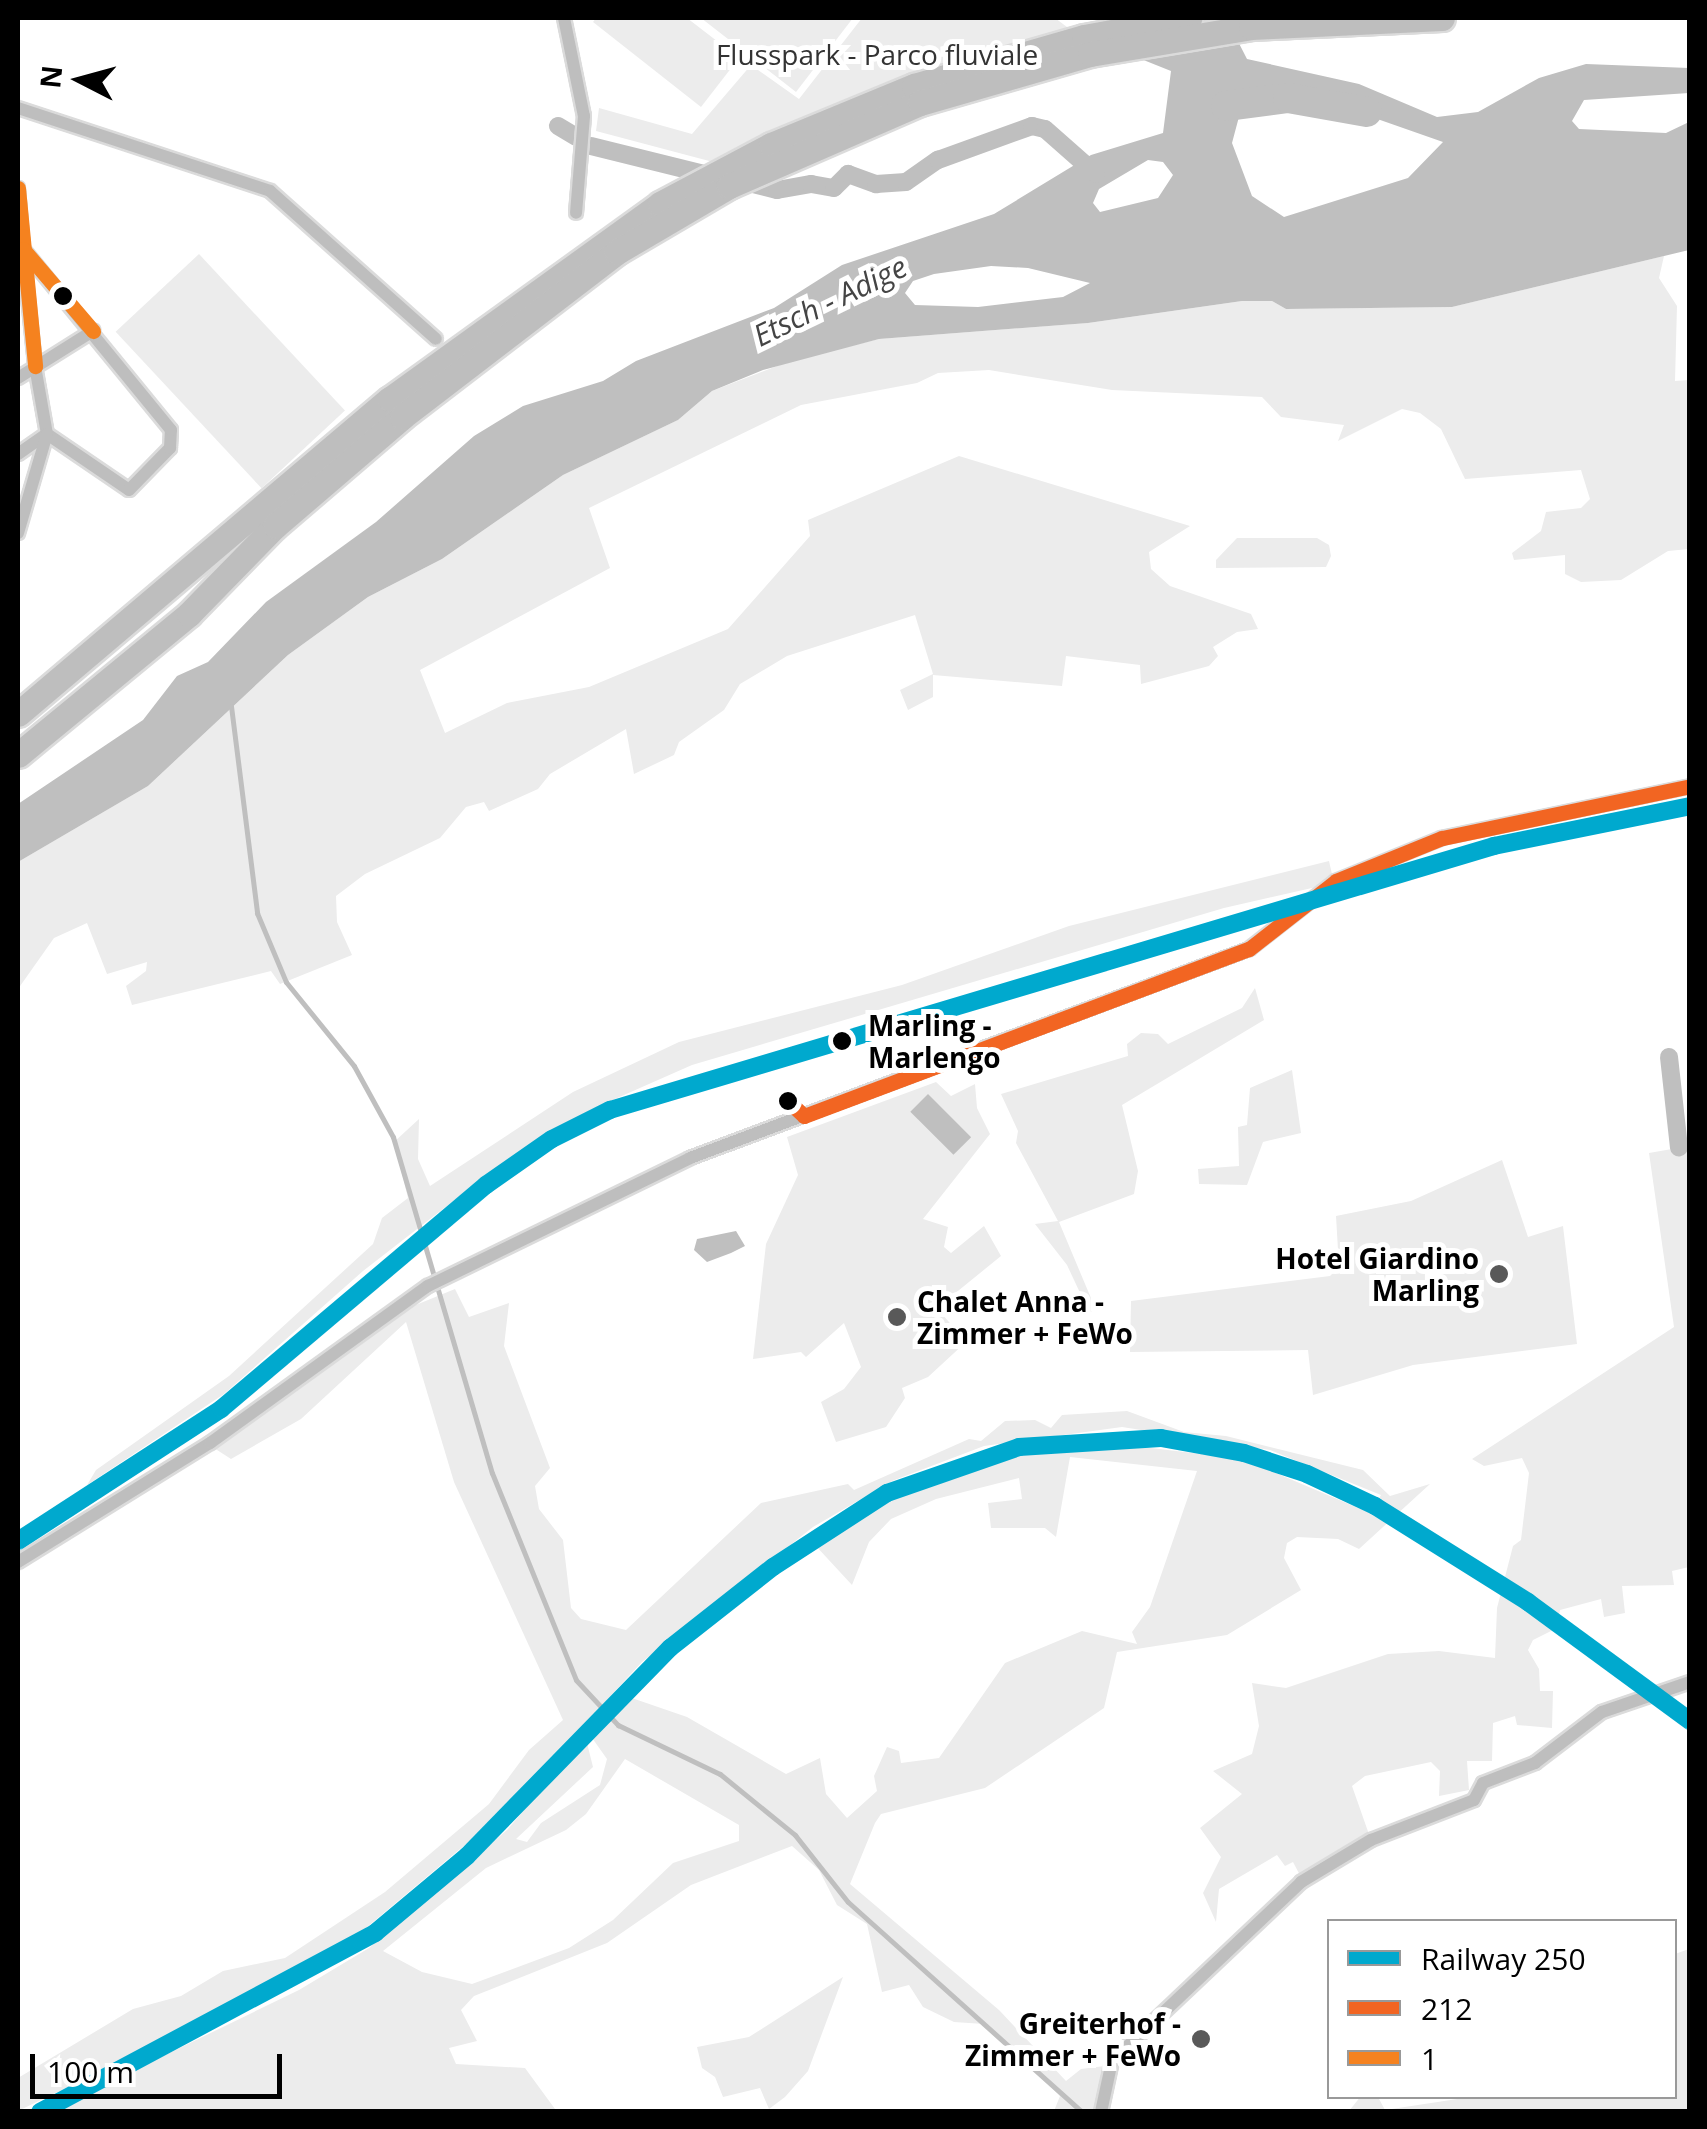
<!DOCTYPE html>
<style>
body{margin:0}
#map{position:relative;width:1707px;height:2129px;overflow:hidden;background:#fff;font-family:"Open Sans",sans-serif}
div>[style]{position:absolute}
.green>*{inset:0;background:#ececec;transform-origin:0 0}
.water>*{inset:0;background:#bfbfbf;transform-origin:0 0}
.stream>*{height:5px;margin:-2.5px;padding:0 2.5px;transform-origin:2.5px;border-radius:2.5px;background:#bfbfbf}
.canal>*{height:18px;margin:-9px;padding:0 9px;transform-origin:9px;border-radius:9px;background:#bfbfbf}
.river>*{height:30px;margin:-15px;padding:0 15px;transform-origin:15px;border-radius:15px;background:#bfbfbf}
.roads{filter:drop-shadow(2px 0 #dbdbdb) drop-shadow(-2px 0 #dbdbdb) drop-shadow(0 2px #dbdbdb) drop-shadow(0 -2px #dbdbdb)}
.street>*{height:12px;margin:-6px;padding:0 6px;transform-origin:6px;border-radius:6px;background:#bebebe}
.highway>*{height:25px;margin:-12.5px;padding:0 12.5px;transform-origin:12.5px;border-radius:12.5px;background:#bebebe}
.bus-1>*{height:15px;margin:-7.5px;padding:0 7.5px;transform-origin:7.5px;border-radius:7.5px;background:#f26522}
.bus-2>*{height:15px;margin:-7.5px;padding:0 7.5px;transform-origin:7.5px;border-radius:7.5px;background:#f5821f}
.rail-1>*{height:18px;margin:-9px;padding:0 9px;transform-origin:9px;border-radius:9px;background:#00a9ce}
.dots>*{width:28px;height:28px;translate:-50% -50%;box-sizing:border-box;border:5px solid #fff;border-radius:50%}
span{translate:-50% -50%;white-space:nowrap;text-align:center;line-height:1.15;-webkit-text-stroke:10px #fff;paint-order:stroke}
.park-label{font-size:28px;color:#333}
.stop-label{font-size:28px;color:#000;font-weight:700}
.left{translate:0 -50%;text-align:left}
.poi-label{font-size:28px;color:#000;font-weight:700}
.right{translate:-100% -50%;text-align:right}
.water-label{font-size:30px;color:#444;font-style:italic}
.frame{position:absolute;inset:0;border:20px solid #000;pointer-events:none}
.legend{position:absolute;left:1327px;top:1919px;width:350px;height:180px;box-sizing:border-box;background:#fff;border:2px solid #999;margin:0;padding:12px 18px;list-style:none;font-size:30px;color:#000}
.legend li{display:flex;align-items:center;gap:20px;height:50px}
.legend b{width:50px;border:2px solid #999}
.north{position:absolute;left:30px;top:30px;width:100px;height:100px;-webkit-text-stroke:8px #fff;paint-order:stroke;rotate:276deg;font-size:28px;font-weight:700;line-height:40px;text-align:center;color:#000}
.north::after{content:'';display:block;margin:auto;width:35px;height:45px;background:#000;clip-path:polygon(50% 0,100% 100%,50% 72%,0 100%)}
.scale{position:absolute;left:30px;top:2054px;width:252px;height:45px;box-sizing:border-box;border:5px solid #000;border-top:0;padding-left:12px;font-size:30px;line-height:35px;white-space:nowrap;color:#000;-webkit-text-stroke:8px #fff;paint-order:stroke}
</style>
<div id="map">
<div class="green">
<div style="clip-path:polygon(596px 18px,687px 18px,739px 58px,701px 107px,593px 22px)"></div>
<div style="clip-path:polygon(701px 18px,853px 18px,796px 92px)"></div>
<div style="clip-path:polygon(862px 18px,1055px 18px,1071px 30px,713px 162px,596px 131px,599px 108px,692px 134px,751px 65px,799px 99px)"></div>
<div style="left:199px;top:254px;width:214px;height:114px;rotate:47deg"></div>
<div style="clip-path:polygon(1664px 256px,1659px 278px,1677px 306px,1675px 381px,1689px 380px,1689px 549px,1668px 551px,1621px 580px,1581px 582px,1565px 574px,1565px 555px,1514px 560px,1512px 553px,1541px 531px,1546px 512px,1581px 508px,1590px 499px,1581px 470px,1465px 479px,1441px 429px,1420px 413px,1402px 409px,1338px 441px,1344px 425px,1281px 417px,1262px 397px,1112px 390px,989px 370px,938px 373px,917px 383px,801px 405px,589px 508px,610px 568px,420px 670px,445px 733px,507px 703px,589px 687px,728px 629px,810px 536px,808px 520px,959px 456px,1190px 526px,1149px 552px,1151px 569px,1170px 586px,1251px 614px,1258px 629px,1237px 632px,1213px 647px,1218px 656px,1209px 666px,1141px 684px,1140px 665px,1066px 656px,1062px 686px,933px 675px,933px 697px,908px 710px,900px 690px,933px 674px,915px 615px,787px 656px,740px 684px,724px 710px,679px 742px,674px 755px,634px 774px,626px 729px,550px 774px,538px 789px,489px 811px,484px 802px,466px 807px,440px 838px,365px 874px,336px 896px,337px 922px,352px 955px,280px 984px,271px 971px,132px 1005px,126px 986px,146px 971px,147px 962px,107px 974px,87px 923px,54px 938px,18px 989px,18px 862px,148px 786px,288px 655px,368px 597px,442px 559px,563px 475px,678px 420px,712px 391px,793px 360px,879px 339px,1088px 323px,1242px 301px,1272px 301px,1286px 309px,1452px 307px)"></div>
<div style="clip-path:polygon(1237px 538px,1317px 538px,1329px 545px,1331px 556px,1326px 567px,1216px 568px,1216px 560px)"></div>
<div style="clip-path:polygon(1329px 861px,1334px 883px,1224px 908px,692px 1065px,590px 1110px,488px 1174px,363px 1271px,224px 1394px,87px 1485px,96px 1470px,229px 1376px,373px 1244px,382px 1218px,408px 1198px,394px 1142px,419px 1119px,418px 1159px,430px 1186px,573px 1092px,679px 1042px,902px 985px,1069px 926px)"></div>
<div style="clip-path:polygon(1255px 988px,1264px 1020px,1122px 1105px,1138px 1171px,1134px 1194px,1059px 1222px,1096px 1310px,1089px 1312px,1067px 1265px,1035px 1224px,1058px 1221px,1016px 1143px,1018px 1131px,1001px 1094px,1128px 1056px,1127px 1044px,1141px 1033px,1158px 1034px,1168px 1044px,1242px 1008px)"></div>
<div style="clip-path:polygon(1292px 1070px,1301px 1133px,1263px 1142px,1247px 1185px,1199px 1184px,1198px 1169px,1239px 1166px,1238px 1127px,1247px 1125px,1250px 1088px)"></div>
<div style="clip-path:polygon(936px 1082px,951px 1096px,975px 1084px,977px 1108px,990px 1134px,923px 1219px,948px 1227px,944px 1247px,951px 1253px,984px 1226px,1001px 1256px,937px 1308px,966px 1342px,928px 1377px,902px 1388px,905px 1398px,886px 1427px,836px 1442px,821px 1402px,844px 1389px,861px 1367px,844px 1323px,806px 1357px,801px 1352px,753px 1359px,766px 1244px,798px 1175px,787px 1137px)"></div>
<div style="clip-path:polygon(1689px 1146px,1689px 1567px,1672px 1571px,1674px 1585px,1622px 1586px,1625px 1613px,1604px 1617px,1601px 1599px,1560px 1610px,1557px 1628px,1533px 1640px,1528px 1650px,1539px 1669px,1540px 1691px,1553px 1691px,1552px 1728px,1517px 1725px,1515px 1716px,1493px 1723px,1492px 1761px,1467px 1761px,1469px 1790px,1439px 1796px,1440px 1771px,1431px 1762px,1365px 1776px,1352px 1786px,1371px 1840px,1303px 1881px,1293px 1862px,1285px 1866px,1277px 1855px,1219px 1889px,1216px 1922px,1203px 1893px,1221px 1857px,1200px 1828px,1242px 1794px,1213px 1771px,1252px 1754px,1259px 1726px,1252px 1683px,1286px 1688px,1388px 1654px,1439px 1651px,1495px 1658px,1497px 1608px,1513px 1546px,1521px 1540px,1529px 1473px,1522px 1458px,1484px 1466px,1472px 1459px,1674px 1327px,1649px 1153px)"></div>
<div style="clip-path:polygon(1502px 1160px,1528px 1237px,1563px 1226px,1577px 1344px,1413px 1365px,1313px 1395px,1308px 1350px,1130px 1352px,1131px 1301px,1330px 1276px,1339px 1267px,1336px 1216px,1411px 1201px)"></div>
<div style="clip-path:polygon(evenodd,455px 1289px,469px 1317px,509px 1303px,504px 1346px,550px 1468px,535px 1486px,539px 1509px,563px 1540px,571px 1608px,581px 1619px,626px 1630px,761px 1503px,848px 1484px,854px 1490px,969px 1439px,981px 1441px,1005px 1421px,1035px 1420px,1051px 1428px,1062px 1415px,1127px 1411px,1184px 1432px,1226px 1436px,1363px 1470px,1390px 1496px,1430px 1484px,1359px 1549px,1338px 1539px,1297px 1537px,1287px 1543px,1284px 1558px,1301px 1590px,1227px 1635px,1117px 1652px,1104px 1708px,985px 1788px,881px 1814px,875px 1823px,850px 1884px,999px 2010px,1066px 2081px,1081px 2069px,1120px 2064px,1105px 2111px,1054px 2111px,1060px 2096px,984px 2024px,954px 2022px,923px 2007px,909px 1985px,882px 1992px,867px 1924px,837px 1905px,819px 1870px,792px 1846px,691px 1885px,607px 1943px,474px 1996px,461px 2010px,477px 2041px,449px 2048px,456px 2064px,525px 2068px,555px 2109px,609px 2111px,50px 2111px,299px 1990px,369px 1948px,507px 1830px,586px 1739px,593px 1767px,516px 1839px,527px 1842px,541px 1823px,600px 1785px,607px 1759px,590px 1735px,626px 1696px,687px 1717px,786px 1774px,820px 1758px,826px 1794px,847px 1818px,877px 1791px,874px 1776px,887px 1747px,899px 1751px,901px 1763px,939px 1758px,1005px 1663px,1082px 1631px,1137px 1644px,1132px 1632px,1150px 1607px,1197px 1471px,1070px 1457px,1056px 1537px,1045px 1528px,991px 1528px,988px 1503px,1022px 1499px,1019px 1478px,936px 1499px,891px 1519px,869px 1542px,852px 1585px,815px 1545px,913px 1488px,1026px 1454px,1126px 1445px,1243px 1459px,1370px 1513px,1381px 1495px,1270px 1450px,1122px 1427px,984px 1446px,892px 1481px,813px 1527px,642px 1662px,497px 1818px,354px 1938px,190px 2028px,18px 2111px,18px 2078px,133px 2009px,181px 1996px,223px 1971px,285px 1958px,385px 1892px,489px 1804px,529px 1750px,563px 1720px,454px 1482px,406px 1322px,301px 1419px,231px 1459px,214px 1448px,401px 1311px,455px 1289px,625px 1759px,739px 1825px,739px 1841px,673px 1863px,613px 1920px,569px 1948px,472px 1984px,422px 1972px,383px 1951px,486px 1868px,566px 1830px,586px 1814px,625px 1759px)"></div>
<div style="clip-path:polygon(1689px 1949px,1689px 2111px,1349px 2111px,1361px 2096px,1378px 2097px,1385px 2110px,1477px 2096px,1674px 2096px,1675px 1954px)"></div>
<div style="clip-path:polygon(843px 1977px,808px 2071px,785px 2097px,769px 2109px,760px 2088px,723px 2097px,715px 2077px,702px 2068px,697px 2047px,749px 2037px)"></div>
</div>
<div class="water">
<div style="clip-path:polygon(evenodd,1098px 18px,1226px 18px,1247px 59px,1359px 84px,1437px 117px,1478px 112px,1539px 78px,1586px 64px,1689px 68px,1689px 93px,1584px 100px,1572px 121px,1579px 129px,1666px 133px,1689px 122px,1689px 250px,1452px 307px,1286px 309px,1272px 301px,1242px 301px,1088px 323px,879px 339px,763px 370px,712px 391px,678px 420px,563px 475px,442px 559px,368px 597px,288px 655px,148px 786px,18px 862px,18px 804px,143px 720px,177px 676px,208px 662px,266px 602px,376px 522px,474px 436px,523px 406px,603px 381px,636px 361px,774px 308px,842px 265px,994px 214px,1091px 155px,1163px 133px,1171px 71px,1141px 59px,1098px 18px,1271px 94px,1346px 108px,1443px 142px,1408px 178px,1284px 217px,1252px 196px,1232px 143px,1240px 113px,1271px 94px,1098px 18px,1148px 160px,1163px 162px,1173px 175px,1158px 198px,1100px 212px,1093px 203px,1099px 189px,1148px 160px,1098px 18px,991px 266px,1028px 268px,1090px 283px,1063px 297px,978px 307px,915px 305px,905px 293px,913px 281px,934px 274px,991px 266px)"></div>
<div style="left:928px;top:1094px;width:61px;height:25px;rotate:45deg"></div>
<div style="clip-path:polygon(736px 1231px,745px 1246px,731px 1253px,707px 1262px,694px 1250px,697px 1239px)"></div>
</div>
<div class="stream">
<div style="left:231px;top:706px;width:209px;rotate:82.8deg"></div>
<div style="left:257px;top:913px;width:75px;rotate:67.2deg"></div>
<div style="left:286px;top:982px;width:108px;rotate:51deg"></div>
<div style="left:354px;top:1066px;width:81px;rotate:61.2deg"></div>
<div style="left:393px;top:1137px;width:350px;rotate:73.6deg"></div>
<div style="left:492px;top:1473px;width:223px;rotate:67.9deg"></div>
<div style="left:576px;top:1680px;width:62px;rotate:47deg"></div>
<div style="left:618px;top:1725px;width:113px;rotate:25.7deg"></div>
<div style="left:720px;top:1774px;width:97px;rotate:39.1deg"></div>
<div style="left:795px;top:1835px;width:85px;rotate:51.7deg"></div>
<div style="left:848px;top:1902px;width:314px;rotate:41.9deg"></div>
</div>
<div class="canal">
<div style="left:558px;top:126px;width:21px;rotate:31deg"></div>
<div style="left:591px;top:146px;width:129px;rotate:13.9deg"></div>
<div style="left:741px;top:181px;width:37px;rotate:14deg"></div>
<div style="left:777px;top:190px;width:35px;rotate:-10deg"></div>
<div style="left:811px;top:184px;width:23px;rotate:10deg"></div>
<div style="left:834px;top:188px;width:20px;rotate:-45deg"></div>
<div style="left:848px;top:174px;width:30px;rotate:20deg"></div>
<div style="left:876px;top:184px;width:30px;rotate:-4deg"></div>
<div style="left:906px;top:182px;width:39px;rotate:-35deg"></div>
<div style="left:938px;top:160px;width:100px;rotate:-19.9deg"></div>
<div style="left:1032px;top:126px;width:13px;rotate:13deg"></div>
<div style="left:1045px;top:129px;width:68px;rotate:41.4deg"></div>
<div style="left:1669px;top:1057px;width:91px;rotate:83.7deg"></div>
</div>
<div class="river">
<div style="left:1226px;top:106px;width:63px;rotate:-7.4deg"></div>
<div style="left:1288px;top:98px;width:80px;rotate:10deg"></div>
</div>
<div class="roads">
<div class="street">
<div style="left:564px;top:18px;width:100px;rotate:78.5deg"></div>
<div style="left:584px;top:116px;width:97px;rotate:94.7deg"></div>
<div style="left:18px;top:108px;width:265px;rotate:18.2deg"></div>
<div style="left:270px;top:191px;width:222px;rotate:41.7deg"></div>
<div style="left:18px;top:188px;width:61px;rotate:85.3deg"></div>
<div style="left:23px;top:249px;width:118px;rotate:84.1deg"></div>
<div style="left:35px;top:366px;width:69px;rotate:80deg"></div>
<div style="left:47px;top:434px;width:99px;rotate:34.3deg"></div>
<div style="left:129px;top:490px;width:59px;rotate:-45.7deg"></div>
<div style="left:170px;top:448px;width:18px;rotate:-87deg"></div>
<div style="left:171px;top:430px;width:234px;rotate:-129.3deg"></div>
<div style="left:18px;top:378px;width:89px;rotate:-32.1deg"></div>
<div style="left:18px;top:454px;width:35px;rotate:-35deg"></div>
<div style="left:18px;top:533px;width:103px;rotate:-73.7deg"></div>
<div style="left:18px;top:1562px;width:226px;rotate:-31.8deg"></div>
<div style="left:210px;top:1443px;width:269px;rotate:-35.8deg"></div>
<div style="left:428px;top:1286px;width:292px;rotate:-26deg"></div>
<div style="left:690px;top:1158px;width:597px;rotate:-20.5deg"></div>
<div style="left:1249px;top:949px;width:110px;rotate:-38deg"></div>
<div style="left:1336px;top:881px;width:114px;rotate:-22.1deg"></div>
<div style="left:1442px;top:838px;width:253px;rotate:-11.8deg"></div>
<div style="left:1101px;top:2112px;width:52px;rotate:-77.8deg"></div>
<div style="left:1112px;top:2061px;width:260px;rotate:-43.4deg"></div>
<div style="left:1301px;top:1882px;width:82px;rotate:-31deg"></div>
<div style="left:1371px;top:1840px;width:110px;rotate:-21.2deg"></div>
<div style="left:1474px;top:1800px;width:19px;rotate:-62deg"></div>
<div style="left:1483px;top:1783px;width:56px;rotate:-21deg"></div>
<div style="left:1535px;top:1763px;width:84px;rotate:-37.3deg"></div>
<div style="left:1602px;top:1712px;width:93px;rotate:-18.8deg"></div>
</div>
<div class="highway">
<div style="left:18px;top:714px;width:487px;rotate:-40.3deg"></div>
<div style="left:390px;top:399px;width:333px;rotate:-35.8deg"></div>
<div style="left:660px;top:204px;width:126px;rotate:-28deg"></div>
<div style="left:771px;top:145px;width:155px;rotate:-22.4deg"></div>
<div style="left:914px;top:86px;width:177px;rotate:-16.1deg"></div>
<div style="left:1084px;top:37px;width:107px;rotate:-10.3deg"></div>
<div style="left:18px;top:755px;width:222px;rotate:-39.5deg"></div>
<div style="left:189px;top:614px;width:123px;rotate:-45.7deg"></div>
<div style="left:275px;top:526px;width:167px;rotate:-40.6deg"></div>
<div style="left:402px;top:417px;width:271px;rotate:-37.5deg"></div>
<div style="left:617px;top:252px;width:130px;rotate:-30.5deg"></div>
<div style="left:729px;top:186px;width:208px;rotate:-23.5deg"></div>
<div style="left:920px;top:103px;width:177px;rotate:-16.1deg"></div>
<div style="left:1090px;top:54px;width:163px;rotate:-9.5deg"></div>
<div style="left:1251px;top:27px;width:191px;rotate:-2.7deg"></div>
</div>
</div>
<div class="bus-1">
<div style="left:788px;top:1101px;width:22px;rotate:43deg"></div>
<div style="left:804px;top:1116px;width:475px;rotate:-20.6deg"></div>
<div style="left:1249px;top:949px;width:110px;rotate:-38deg"></div>
<div style="left:1336px;top:881px;width:114px;rotate:-22.1deg"></div>
<div style="left:1442px;top:838px;width:253px;rotate:-11.8deg"></div>
</div>
<div class="bus-2">
<div style="left:18px;top:188px;width:179px;rotate:84.5deg"></div>
<div style="left:22px;top:236px;width:13px;rotate:86deg"></div>
<div style="left:23px;top:249px;width:108px;rotate:49.5deg"></div>
</div>
<div class="rail-1">
<div style="left:18px;top:1541px;width:242px;rotate:-33deg"></div>
<div style="left:221px;top:1409px;width:347px;rotate:-40.2deg"></div>
<div style="left:486px;top:1185px;width:80px;rotate:-34.9deg"></div>
<div style="left:552px;top:1139px;width:65px;rotate:-26.6deg"></div>
<div style="left:610px;top:1110px;width:923px;rotate:-16.63deg"></div>
<div style="left:1494px;top:846px;width:200px;rotate:-11.5deg"></div>
<div style="left:40px;top:2112px;width:380px;rotate:-28.1deg"></div>
<div style="left:375px;top:1933px;width:120px;rotate:-39.9deg"></div>
<div style="left:467px;top:1856px;width:291px;rotate:-45.7deg"></div>
<div style="left:670px;top:1648px;width:131px;rotate:-38.2deg"></div>
<div style="left:773px;top:1567px;width:136px;rotate:-33deg"></div>
<div style="left:887px;top:1493px;width:140px;rotate:-19.2deg"></div>
<div style="left:1019px;top:1447px;width:142px;rotate:-3.6deg"></div>
<div style="left:1161px;top:1438px;width:84px;rotate:10.2deg"></div>
<div style="left:1244px;top:1453px;width:66px;rotate:18.4deg"></div>
<div style="left:1307px;top:1474px;width:75px;rotate:25.2deg"></div>
<div style="left:1375px;top:1506px;width:181px;rotate:32.1deg"></div>
<div style="left:1528px;top:1602px;width:201px;rotate:36.3deg"></div>
</div>
<div class="dots">
<div style="left:63px;top:296px;background:#000"></div>
<div style="left:842px;top:1041px;background:#000"></div>
<div style="left:788px;top:1101px;background:#000"></div>
<div style="left:1499px;top:1274px;background:#595959"></div>
<div style="left:897px;top:1317px;background:#595959"></div>
<div style="left:1201px;top:2039px;background:#595959"></div>
</div>
<div class="park-label">
<span style="left:877px;top:54px">Flusspark - Parco fluviale</span>
</div>
<div class="stop-label">
<span class="left" style="left:868px;top:1041px">Marling -<br>Marlengo</span>
</div>
<div class="poi-label">
<span class="right" style="left:1479px;top:1274px">Hotel Giardino<br>Marling</span>
<span class="left" style="left:917px;top:1317px">Chalet Anna -<br>Zimmer + FeWo</span>
<span class="right" style="left:1181px;top:2039px">Greiterhof -<br>Zimmer + FeWo</span>
</div>
<div class="water-label">
<span style="left:830px;top:301px;rotate:-26deg">Etsch - Adige</span>
</div>
<div class="frame"></div>
<ul class="legend">
<li><b style="height:12px;background:#00a9ce"></b>Railway 250</li>
<li><b style="height:12px;background:#f26522"></b>212</li>
<li><b style="height:12px;background:#f5821f"></b>1</li>
</ul>
<div class="north">N</div>
<div class="scale">100 m</div>
</div>
